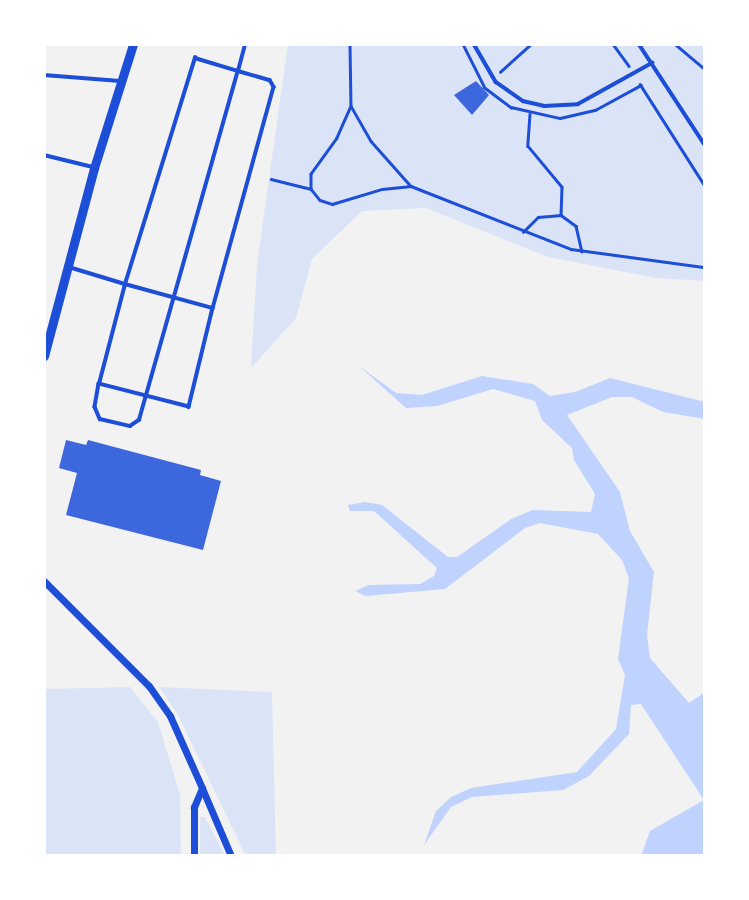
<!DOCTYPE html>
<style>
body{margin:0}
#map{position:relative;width:749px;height:900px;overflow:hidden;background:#f2f2f2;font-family:Barlow,sans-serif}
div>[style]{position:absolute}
.green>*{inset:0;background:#dbe4f7}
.water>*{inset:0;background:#bfd3fe}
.building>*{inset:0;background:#3d67dc}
.path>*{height:2.5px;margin:-1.25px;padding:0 1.25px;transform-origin:1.25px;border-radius:1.25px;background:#1d4ed8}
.service>*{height:3.5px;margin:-1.75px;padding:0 1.75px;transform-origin:1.75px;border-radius:1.75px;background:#1d4ed8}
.minor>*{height:7px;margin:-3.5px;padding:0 3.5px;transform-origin:3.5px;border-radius:3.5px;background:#1d4ed8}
.tertiary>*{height:9px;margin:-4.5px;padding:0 4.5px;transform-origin:4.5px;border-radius:4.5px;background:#1d4ed8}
span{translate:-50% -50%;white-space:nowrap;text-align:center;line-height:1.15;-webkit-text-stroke:7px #fff;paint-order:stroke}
.frame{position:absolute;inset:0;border:46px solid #fff;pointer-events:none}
</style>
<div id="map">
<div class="green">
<div style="clip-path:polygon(288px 44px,705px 44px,705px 281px,656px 278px,548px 257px,426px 208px,362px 211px,312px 259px,296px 318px,251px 368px,257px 264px)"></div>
<div style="clip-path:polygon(130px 687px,158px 722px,180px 795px,181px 856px,44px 856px,44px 689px)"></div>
<div style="clip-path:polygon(159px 687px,272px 692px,276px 856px,246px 856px,178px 715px)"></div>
<div style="clip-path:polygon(200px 817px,205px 817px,225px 856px,200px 856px)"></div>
</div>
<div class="water">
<div style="clip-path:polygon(359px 366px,396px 393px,422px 395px,482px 376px,533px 384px,550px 396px,575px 392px,610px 378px,705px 402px,705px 419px,663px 412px,632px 397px,612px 397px,567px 415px,620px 492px,630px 531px,654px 572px,647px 635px,650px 658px,689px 703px,705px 692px,705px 856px,641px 856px,650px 831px,704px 800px,641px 704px,631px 705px,629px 734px,589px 776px,563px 790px,472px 797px,451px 807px,424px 845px,436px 811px,451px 797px,471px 788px,577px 772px,616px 729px,625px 675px,618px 659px,629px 578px,622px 560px,598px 534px,540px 523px,525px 528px,445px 589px,366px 596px,355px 591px,369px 585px,420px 584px,434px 576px,437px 568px,374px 511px,350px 511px,348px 505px,365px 502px,382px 505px,448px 557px,457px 557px,511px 519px,533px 510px,591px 512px,595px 494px,574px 460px,572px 448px,542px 420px,535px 401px,493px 389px,437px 406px,406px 408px)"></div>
</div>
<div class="building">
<div style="clip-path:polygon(476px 81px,489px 95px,472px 115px,454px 95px)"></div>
<div style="clip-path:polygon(66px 440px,86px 445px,88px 440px,201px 470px,200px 475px,221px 481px,203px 550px,66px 515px,77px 473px,59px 468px)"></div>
</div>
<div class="path">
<div style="left:350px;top:44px;width:62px;rotate:89.1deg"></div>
<div style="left:351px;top:106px;width:35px;rotate:114deg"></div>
<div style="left:337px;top:138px;width:44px;rotate:125.8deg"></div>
<div style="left:311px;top:174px;width:15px;rotate:90deg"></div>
<div style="left:311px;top:189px;width:14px;rotate:51deg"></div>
<div style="left:320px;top:200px;width:13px;rotate:18deg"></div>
<div style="left:332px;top:204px;width:52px;rotate:-16.7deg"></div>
<div style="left:382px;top:189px;width:29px;rotate:-6deg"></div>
<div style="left:411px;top:186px;width:172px;rotate:21.5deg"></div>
<div style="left:571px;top:249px;width:135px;rotate:7.7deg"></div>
<div style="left:463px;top:44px;width:47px;rotate:63.4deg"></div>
<div style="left:613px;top:44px;width:27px;rotate:54deg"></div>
<div style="left:675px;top:44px;width:39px;rotate:40deg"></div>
<div style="left:500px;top:72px;width:42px;rotate:-42.1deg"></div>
<div style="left:640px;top:84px;width:121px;rotate:57.5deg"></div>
<div style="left:484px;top:87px;width:34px;rotate:37deg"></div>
<div style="left:511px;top:107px;width:50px;rotate:12.7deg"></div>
<div style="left:560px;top:118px;width:36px;rotate:-13deg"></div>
<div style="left:595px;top:110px;width:52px;rotate:-28.5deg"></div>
<div style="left:351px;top:106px;width:40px;rotate:60.3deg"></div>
<div style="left:371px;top:141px;width:60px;rotate:48.4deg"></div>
<div style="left:530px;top:114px;width:32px;rotate:94deg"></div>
<div style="left:528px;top:146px;width:53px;rotate:50.3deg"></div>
<div style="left:562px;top:187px;width:28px;rotate:92deg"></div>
<div style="left:561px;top:215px;width:19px;rotate:36deg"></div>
<div style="left:576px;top:226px;width:26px;rotate:77deg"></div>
<div style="left:271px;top:179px;width:41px;rotate:14deg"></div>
<div style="left:523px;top:232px;width:21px;rotate:-45deg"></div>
<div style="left:538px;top:217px;width:23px;rotate:-5deg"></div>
</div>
<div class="service">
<div style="left:474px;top:44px;width:44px;rotate:59.9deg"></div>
<div style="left:496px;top:82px;width:33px;rotate:35deg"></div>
<div style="left:523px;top:101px;width:22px;rotate:13deg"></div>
<div style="left:544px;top:106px;width:34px;rotate:-3deg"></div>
<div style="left:578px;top:104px;width:85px;rotate:-29deg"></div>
<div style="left:639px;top:44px;width:121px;rotate:56.8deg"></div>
<div style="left:44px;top:75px;width:76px;rotate:4.5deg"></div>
<div style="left:44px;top:155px;width:50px;rotate:13.8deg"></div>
<div style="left:69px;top:267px;width:59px;rotate:16.9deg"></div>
<div style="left:125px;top:284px;width:91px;rotate:15.3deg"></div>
<div style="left:213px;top:308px;width:102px;rotate:103.6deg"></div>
<div style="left:189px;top:407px;width:93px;rotate:-165.7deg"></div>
<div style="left:99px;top:384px;width:103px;rotate:-75.4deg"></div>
<div style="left:125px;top:284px;width:237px;rotate:-72.8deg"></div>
<div style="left:195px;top:58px;width:45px;rotate:16.8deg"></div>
<div style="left:238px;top:71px;width:28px;rotate:-75deg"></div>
<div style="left:99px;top:384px;width:23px;rotate:100deg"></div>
<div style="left:95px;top:407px;width:13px;rotate:67deg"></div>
<div style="left:100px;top:419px;width:31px;rotate:13deg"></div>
<div style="left:130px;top:426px;width:11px;rotate:-34deg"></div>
<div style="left:139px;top:420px;width:363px;rotate:-74.2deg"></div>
<div style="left:238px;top:71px;width:33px;rotate:16deg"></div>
<div style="left:270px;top:80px;width:8px;rotate:60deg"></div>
<div style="left:274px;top:87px;width:229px;rotate:105.4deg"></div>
</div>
<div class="minor">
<div style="left:44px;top:581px;width:148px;rotate:45deg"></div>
<div style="left:149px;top:686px;width:37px;rotate:55deg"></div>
<div style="left:170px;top:716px;width:79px;rotate:66deg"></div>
<div style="left:202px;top:788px;width:21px;rotate:113deg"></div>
<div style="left:194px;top:807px;width:49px;rotate:90deg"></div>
<div style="left:202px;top:788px;width:74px;rotate:66.9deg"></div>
</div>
<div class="tertiary">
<div style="left:44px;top:356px;width:195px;rotate:-75.1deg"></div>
<div style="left:94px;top:168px;width:130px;rotate:-72.5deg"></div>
</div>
<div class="frame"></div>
</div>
